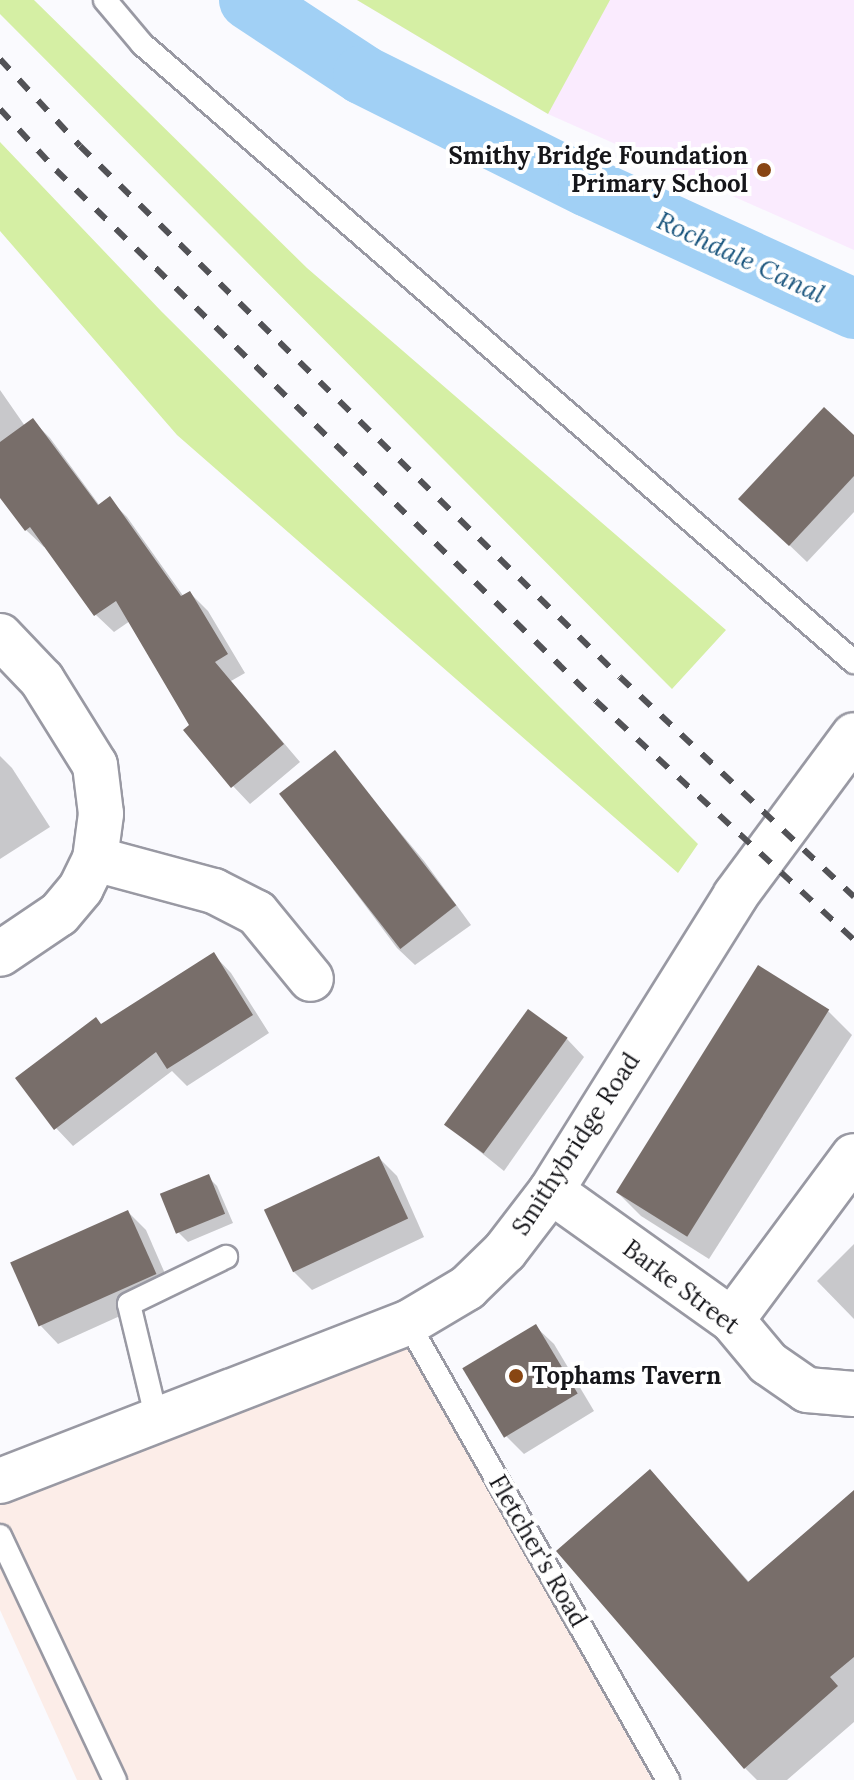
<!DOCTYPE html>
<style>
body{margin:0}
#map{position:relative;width:854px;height:1780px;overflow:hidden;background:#fafafe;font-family:Lora,serif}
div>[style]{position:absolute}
.industrial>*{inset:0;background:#fcede8}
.education>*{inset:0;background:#faebfe}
.green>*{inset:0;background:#d5efa4}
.shadow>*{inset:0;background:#0003}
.canal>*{height:60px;margin:-30px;padding:0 30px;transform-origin:30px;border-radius:30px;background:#a1d0f5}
.building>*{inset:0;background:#786e6a;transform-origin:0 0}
.roads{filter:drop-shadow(2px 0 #9999a3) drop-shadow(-2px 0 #9999a3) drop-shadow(0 2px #9999a3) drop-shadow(0 -2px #9999a3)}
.lane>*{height:22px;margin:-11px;padding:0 11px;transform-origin:11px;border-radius:11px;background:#fff}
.street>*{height:44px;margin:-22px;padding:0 22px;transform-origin:22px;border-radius:22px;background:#fff}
.secondary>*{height:44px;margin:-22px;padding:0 22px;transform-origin:22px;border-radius:22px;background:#fff}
.rail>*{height:6px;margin-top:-3px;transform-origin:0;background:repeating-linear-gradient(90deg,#525256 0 14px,transparent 0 28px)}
.dots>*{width:22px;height:22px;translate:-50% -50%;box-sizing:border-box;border:4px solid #fff;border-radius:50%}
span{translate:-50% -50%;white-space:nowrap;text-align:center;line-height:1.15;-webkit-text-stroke:8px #fff;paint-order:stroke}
.poi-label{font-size:24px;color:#16161a;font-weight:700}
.right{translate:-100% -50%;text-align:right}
.left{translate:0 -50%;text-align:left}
.street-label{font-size:24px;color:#16161a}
.water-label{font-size:26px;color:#1b567e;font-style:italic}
</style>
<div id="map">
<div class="industrial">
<div style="clip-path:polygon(403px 1341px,652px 1780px,77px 1780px,0 1610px,0 1503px)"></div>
</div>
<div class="education">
<div style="clip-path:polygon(357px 0,854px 0,854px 250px,548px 114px)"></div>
</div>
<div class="green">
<div style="clip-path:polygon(0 0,34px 0,307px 268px,726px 630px,672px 689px,0 14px)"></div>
<div style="clip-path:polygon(357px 0,610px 0,548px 114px)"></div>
<div style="clip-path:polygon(0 142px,162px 312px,698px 844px,678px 873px,177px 435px,0 231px)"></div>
</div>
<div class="shadow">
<div style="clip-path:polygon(0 390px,25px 426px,32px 420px,50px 438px,100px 506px,109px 499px,127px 517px,184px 597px,190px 593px,208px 611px,245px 673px,231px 681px,300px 762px,250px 804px,233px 786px,191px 726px,130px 621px,114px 632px,96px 615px,46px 545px,44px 547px,26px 530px,0 494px)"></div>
<div style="clip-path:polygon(854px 438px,854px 512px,807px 562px,759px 516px)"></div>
<div style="clip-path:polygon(334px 753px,424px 861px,471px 925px,415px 965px,397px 948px,281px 793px)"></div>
<div style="clip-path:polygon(0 756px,12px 768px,50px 827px,0 859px)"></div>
<div style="clip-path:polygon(214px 955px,231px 973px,269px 1033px,187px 1086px,172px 1071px,73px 1146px,56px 1128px,102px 1026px)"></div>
<div style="clip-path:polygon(828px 1011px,852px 1035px,709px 1259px,641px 1216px,617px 1192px)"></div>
<div style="clip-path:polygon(567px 1039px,584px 1057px,504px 1171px,448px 1126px)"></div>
<div style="clip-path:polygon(379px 1158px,397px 1176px,424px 1237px,312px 1290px,294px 1272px)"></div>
<div style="clip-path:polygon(208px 1177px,217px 1186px,233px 1223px,188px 1242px,179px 1233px)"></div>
<div style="clip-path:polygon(128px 1212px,146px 1230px,173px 1292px,58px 1344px,41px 1326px)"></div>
<div style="clip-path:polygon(854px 1244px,854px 1319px,817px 1281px)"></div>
<div style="clip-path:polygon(536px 1327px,554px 1344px,594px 1411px,524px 1454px,506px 1436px)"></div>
<div style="clip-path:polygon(650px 1471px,750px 1583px,854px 1493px,854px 1722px,787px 1780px,757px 1780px,745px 1768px)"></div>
</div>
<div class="canal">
<div style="left:249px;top:0;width:136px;rotate:33.3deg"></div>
<div style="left:363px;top:75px;width:251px;rotate:26.5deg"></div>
<div style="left:588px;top:187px;width:293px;rotate:24.6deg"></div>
</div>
<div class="building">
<div style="clip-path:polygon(824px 407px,854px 435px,854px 476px,789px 546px,738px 499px)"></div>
<div style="clip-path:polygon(33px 418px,98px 505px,110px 496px,181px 596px,190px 591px,228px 654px,215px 662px,284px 744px,231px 788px,183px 730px,189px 725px,116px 601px,94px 616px,30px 527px,25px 531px,0 498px,0 442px)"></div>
<div style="left:335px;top:750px;width:197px;height:71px;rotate:52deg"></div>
<div style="clip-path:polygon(214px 952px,253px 1015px,167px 1069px,156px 1052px,54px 1130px,15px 1078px,96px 1017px,101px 1024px)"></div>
<div style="left:758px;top:965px;width:84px;height:268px;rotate:32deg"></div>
<div style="left:528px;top:1009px;width:49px;height:143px;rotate:36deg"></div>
<div style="left:379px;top:1156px;width:69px;height:127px;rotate:65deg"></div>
<div style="left:209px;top:1174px;width:43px;height:53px;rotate:68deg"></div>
<div style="left:128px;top:1210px;width:70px;height:129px;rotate:66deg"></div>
<div style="left:536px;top:1324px;width:81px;height:86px;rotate:59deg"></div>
<div style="clip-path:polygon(650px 1469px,748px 1582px,854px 1490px,854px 1657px,830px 1677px,838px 1686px,744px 1769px,556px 1551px)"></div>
</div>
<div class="roads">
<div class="lane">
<div style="left:105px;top:0;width:57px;rotate:49.9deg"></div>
<div style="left:142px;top:44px;width:943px;rotate:40.96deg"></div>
<div style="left:408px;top:1323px;width:526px;rotate:60.36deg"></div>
<div style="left:157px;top:1420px;width:119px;rotate:-103.6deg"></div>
<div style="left:129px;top:1304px;width:108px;rotate:-25.9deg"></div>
<div style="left:0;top:1536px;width:270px;rotate:64.8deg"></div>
</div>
<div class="street">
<div style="left:0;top:636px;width:61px;rotate:46.3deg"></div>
<div style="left:42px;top:680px;width:100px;rotate:58.1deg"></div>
<div style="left:95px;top:765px;width:49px;rotate:83deg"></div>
<div style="left:101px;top:814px;width:45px;rotate:97.6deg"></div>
<div style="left:95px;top:859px;width:32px;rotate:116deg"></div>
<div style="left:81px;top:888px;width:34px;rotate:130deg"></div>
<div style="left:59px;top:914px;width:71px;rotate:145.9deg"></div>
<div style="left:95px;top:859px;width:123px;rotate:15.1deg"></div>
<div style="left:214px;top:891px;width:48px;rotate:27.1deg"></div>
<div style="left:257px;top:913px;width:85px;rotate:50.7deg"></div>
<div style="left:551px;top:1191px;width:222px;rotate:35.5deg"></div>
<div style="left:732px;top:1320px;width:56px;rotate:50.1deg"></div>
<div style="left:768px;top:1363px;width:47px;rotate:34.7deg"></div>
<div style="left:807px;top:1390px;width:47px;rotate:4.9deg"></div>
<div style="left:732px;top:1320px;width:204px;rotate:-53.4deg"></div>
</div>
<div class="secondary">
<div style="left:0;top:1481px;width:438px;rotate:-21.2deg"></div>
<div style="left:408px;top:1323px;width:69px;rotate:-30.7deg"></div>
<div style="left:467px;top:1288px;width:53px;rotate:-44.2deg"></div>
<div style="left:505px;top:1251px;width:76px;rotate:-52.5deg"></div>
<div style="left:551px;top:1191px;width:348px;rotate:-58deg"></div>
<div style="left:735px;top:896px;width:200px;rotate:-53.5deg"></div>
</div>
</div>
<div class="rail">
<div style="left:0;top:59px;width:118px;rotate:47.4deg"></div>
<div style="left:80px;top:146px;width:757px;rotate:44.52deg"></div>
<div style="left:620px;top:677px;width:321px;rotate:43.2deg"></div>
<div style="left:0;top:109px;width:83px;rotate:47.4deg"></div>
<div style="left:56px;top:170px;width:757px;rotate:44.52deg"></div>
<div style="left:596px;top:701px;width:352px;rotate:42.8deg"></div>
</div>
<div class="dots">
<div style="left:764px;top:170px;background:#884613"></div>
<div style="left:516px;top:1376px;background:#884613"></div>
</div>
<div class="poi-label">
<span class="right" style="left:748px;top:170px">Smithy Bridge Foundation<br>Primary School</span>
<span class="left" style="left:532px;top:1376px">Tophams Tavern</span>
</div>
<div class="street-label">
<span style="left:576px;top:1144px;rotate:-57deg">Smithybridge Road</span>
<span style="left:681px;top:1287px;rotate:37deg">Barke Street</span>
<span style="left:538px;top:1551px;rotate:60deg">Fletcher's Road</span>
</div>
<div class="water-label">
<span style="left:741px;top:257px;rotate:25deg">Rochdale Canal</span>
</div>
</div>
